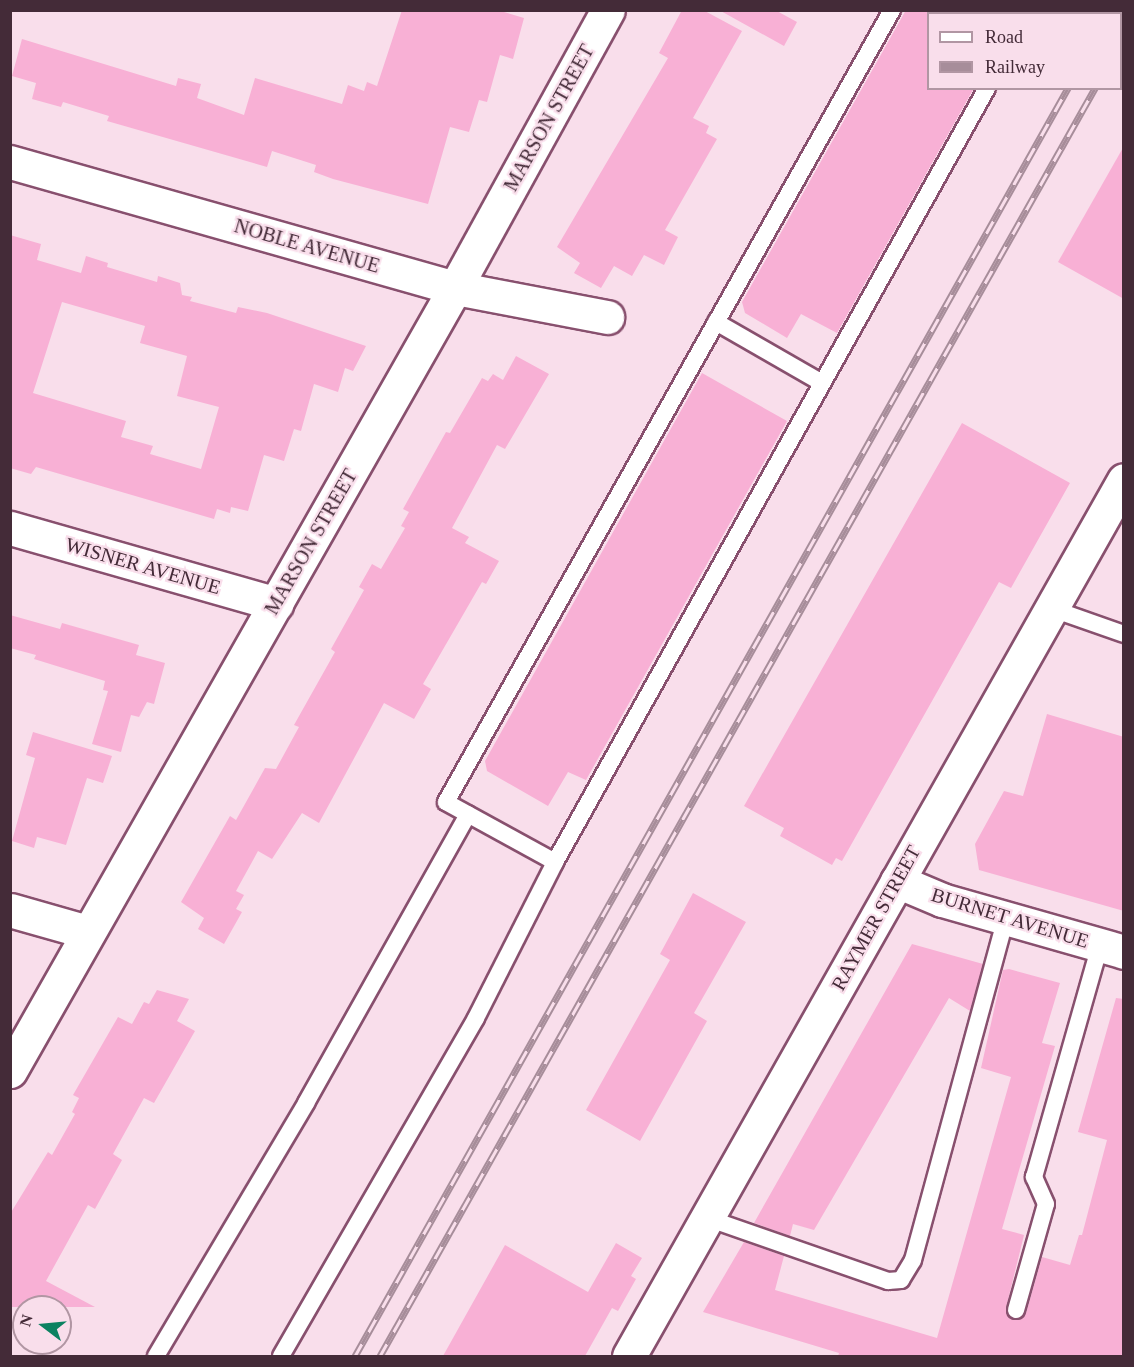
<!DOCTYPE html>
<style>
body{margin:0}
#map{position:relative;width:1134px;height:1367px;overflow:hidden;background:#f9deeb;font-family:Georgia,serif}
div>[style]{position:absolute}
.building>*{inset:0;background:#f8b0d5}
.roads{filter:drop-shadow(2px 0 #88506e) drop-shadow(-2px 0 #88506e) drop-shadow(0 2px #88506e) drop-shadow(0 -2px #88506e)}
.lane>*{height:16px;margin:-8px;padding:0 8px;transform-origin:8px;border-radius:8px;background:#fff}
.street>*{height:33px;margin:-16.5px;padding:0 16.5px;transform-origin:16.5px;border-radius:16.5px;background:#fff}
.secondary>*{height:33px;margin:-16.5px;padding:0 16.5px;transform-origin:16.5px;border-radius:16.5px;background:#fff}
.rail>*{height:7px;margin-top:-3.5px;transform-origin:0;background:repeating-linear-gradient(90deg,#f9deeb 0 14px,#a78d9a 0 28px);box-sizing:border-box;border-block:2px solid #a78d9a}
span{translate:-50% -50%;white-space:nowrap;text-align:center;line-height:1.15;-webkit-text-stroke:4.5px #f9deeb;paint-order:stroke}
.street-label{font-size:20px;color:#442b38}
.frame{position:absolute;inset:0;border:12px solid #442b38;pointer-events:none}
.legend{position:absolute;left:927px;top:12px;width:195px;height:78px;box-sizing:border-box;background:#f9deeb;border:2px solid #b196a3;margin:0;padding:8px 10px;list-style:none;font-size:18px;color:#442b38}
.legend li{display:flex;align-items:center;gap:12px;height:30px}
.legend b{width:30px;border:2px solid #b196a3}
.north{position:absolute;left:12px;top:1295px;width:60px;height:60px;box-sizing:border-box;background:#f9deeb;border:2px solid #b196a3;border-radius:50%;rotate:286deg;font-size:16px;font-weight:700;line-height:24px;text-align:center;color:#442b38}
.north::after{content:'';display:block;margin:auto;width:21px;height:27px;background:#0c8261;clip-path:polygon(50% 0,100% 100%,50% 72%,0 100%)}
</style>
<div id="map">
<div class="building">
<div style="clip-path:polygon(402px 10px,497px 10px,524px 18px,513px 59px,500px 55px,487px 102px,479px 100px,469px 132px,450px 127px,428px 204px,333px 179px,314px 172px,316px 165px,272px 151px,267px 167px,107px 121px,109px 116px,63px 102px,61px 107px,32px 99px,36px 83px,12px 76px,22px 39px,176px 86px,178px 78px,201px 84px,197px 98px,244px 115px,255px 78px,342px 104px,348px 85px,364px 91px,367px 82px,377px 86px)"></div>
<div style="clip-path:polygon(682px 10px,703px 10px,742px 31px,693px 118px,709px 126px,706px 133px,717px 139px,665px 230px,678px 237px,664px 265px,644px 255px,632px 276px,614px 266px,601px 288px,574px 273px,580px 263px,557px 247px,668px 58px,659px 53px)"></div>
<div style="clip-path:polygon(719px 10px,775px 10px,797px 22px,784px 46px)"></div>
<div style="clip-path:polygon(906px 10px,928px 10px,928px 88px,974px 88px,837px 333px,801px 314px,787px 338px,745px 313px,742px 302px)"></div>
<div style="clip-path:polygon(1124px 146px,1124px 299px,1058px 262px)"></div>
<div style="clip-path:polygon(evenodd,10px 235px,41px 244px,37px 260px,81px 273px,86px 256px,108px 263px,107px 267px,157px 282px,158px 276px,180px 283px,182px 295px,192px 297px,190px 301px,236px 313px,238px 307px,267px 313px,366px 346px,353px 371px,345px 368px,338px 392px,314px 384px,301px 431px,294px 429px,284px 461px,264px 455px,248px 511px,231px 507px,230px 513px,217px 509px,214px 519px,36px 467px,31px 474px,10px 468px,10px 235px,62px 302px,145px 326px,140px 343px,187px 356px,177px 396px,219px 407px,201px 469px,150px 454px,153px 446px,121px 437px,126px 421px,33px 393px,62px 302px)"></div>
<div style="clip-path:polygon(516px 356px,549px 374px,505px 449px,497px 445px,452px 528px,469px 537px,465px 543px,499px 561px,486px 584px,482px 582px,423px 684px,431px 689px,414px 719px,384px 703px,319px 823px,302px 813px,272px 859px,258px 851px,236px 891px,244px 895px,236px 909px,242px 912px,224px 944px,198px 929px,204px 918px,181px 902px,230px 816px,236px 820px,265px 768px,276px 769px,299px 727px,294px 725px,335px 652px,331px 649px,364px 590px,359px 587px,372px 564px,381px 569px,405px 528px,401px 526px,409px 512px,403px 509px,446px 432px,450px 433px,482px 378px,488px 381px,493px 374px,503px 380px)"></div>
<div style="clip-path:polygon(702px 373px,787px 421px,586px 780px,568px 772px,548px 806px,487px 771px,485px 761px)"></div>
<div style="clip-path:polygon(962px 423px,1070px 483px,1011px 588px,999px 582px,842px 861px,836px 858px,832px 865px,780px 836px,784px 828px,744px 806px)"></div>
<div style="clip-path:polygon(10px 615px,60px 629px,62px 623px,139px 645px,136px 655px,165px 663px,154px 704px,147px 702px,139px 717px,131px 715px,121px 752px,92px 744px,108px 691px,103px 690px,105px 681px,34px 659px,36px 655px,10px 648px)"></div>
<div style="clip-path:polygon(1047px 714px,1124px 737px,1124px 911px,979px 870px,975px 844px,1004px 791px,1023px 796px)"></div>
<div style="clip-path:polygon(33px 732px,112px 756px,103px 783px,87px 778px,66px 845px,37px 837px,34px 848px,12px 841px,35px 758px,26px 755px)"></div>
<div style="clip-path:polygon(693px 893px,746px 922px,694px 1013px,707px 1021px,640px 1141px,586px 1110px,670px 960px,660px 954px)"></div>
<div style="clip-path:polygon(912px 944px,983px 964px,970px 1011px,949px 998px,814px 1230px,793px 1224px,790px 1236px,754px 1223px)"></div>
<div style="clip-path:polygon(1009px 969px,1060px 983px,1042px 1043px,1055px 1046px,1002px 1229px,1024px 1235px,1006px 1308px,1014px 1320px,1026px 1313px,1042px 1257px,1070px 1265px,1079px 1235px,1082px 1235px,1107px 1140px,1078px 1132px,1116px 998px,1124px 999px,1124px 1356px,838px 1356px,839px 1353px,703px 1312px,744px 1242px,784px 1256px,775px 1290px,937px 1338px,1011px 1077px,981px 1068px,1003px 970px)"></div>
<div style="clip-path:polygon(157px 990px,189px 999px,177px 1021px,195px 1031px,154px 1103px,144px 1098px,113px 1154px,122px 1160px,95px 1209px,88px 1205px,46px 1281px,95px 1307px,10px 1307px,10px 1214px,48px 1152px,52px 1155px,75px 1114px,72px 1112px,79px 1098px,73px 1095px,118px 1017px,132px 1024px,144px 1002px,149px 1004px)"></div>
<div style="clip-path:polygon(616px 1243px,642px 1258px,631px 1276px,636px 1279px,618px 1311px,612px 1308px,585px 1356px,443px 1356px,505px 1245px,588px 1292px)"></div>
</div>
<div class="roads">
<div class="lane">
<div style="left:1030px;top:14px;width:4px;rotate:-76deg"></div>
<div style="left:716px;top:322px;width:122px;rotate:29.9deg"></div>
<div style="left:1050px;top:608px;width:78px;rotate:19.4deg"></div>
<div style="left:555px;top:862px;width:124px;rotate:-151.2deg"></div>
<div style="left:446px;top:802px;width:909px;rotate:-60.61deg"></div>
<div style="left:707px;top:1218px;width:192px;rotate:19.2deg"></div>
<div style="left:888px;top:1281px;width:13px;rotate:-4deg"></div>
<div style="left:901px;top:1280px;width:23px;rotate:-59deg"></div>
<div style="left:913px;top:1260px;width:354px;rotate:-74.8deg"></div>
<div style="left:1016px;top:1310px;width:110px;rotate:-74.2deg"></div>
<div style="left:1046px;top:1204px;width:30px;rotate:-114deg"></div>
<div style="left:1034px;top:1177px;width:240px;rotate:-74.1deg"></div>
<div style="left:156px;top:1356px;width:294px;rotate:-59.3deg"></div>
<div style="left:306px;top:1103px;width:331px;rotate:-60.7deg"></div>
<div style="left:281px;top:1356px;width:390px;rotate:-60deg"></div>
<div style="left:476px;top:1018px;width:175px;rotate:-63.1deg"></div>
<div style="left:555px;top:862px;width:886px;rotate:-60.83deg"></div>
</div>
<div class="street">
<div style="left:10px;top:162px;width:462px;rotate:15.8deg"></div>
<div style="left:455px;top:288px;width:155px;rotate:10.8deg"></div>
<div style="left:10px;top:528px;width:277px;rotate:15.9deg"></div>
<div style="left:897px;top:881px;width:49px;rotate:22.9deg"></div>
<div style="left:942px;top:900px;width:189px;rotate:15.9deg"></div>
<div style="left:10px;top:910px;width:81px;rotate:15.8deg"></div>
<div style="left:10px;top:1071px;width:901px;rotate:-60.39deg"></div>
<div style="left:455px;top:288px;width:317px;rotate:-61.2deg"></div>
</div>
<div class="secondary">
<div style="left:629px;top:1356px;width:1006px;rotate:-60.53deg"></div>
</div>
</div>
<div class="rail">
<div style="left:1110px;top:14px;width:4px;rotate:-63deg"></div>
<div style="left:1120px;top:44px;width:7px;rotate:-56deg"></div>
<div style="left:355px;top:1356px;width:1455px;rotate:-60.65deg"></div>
<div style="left:380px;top:1356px;width:1456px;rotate:-60.58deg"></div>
</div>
<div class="street-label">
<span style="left:549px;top:118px;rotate:-61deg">MARSON STREET</span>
<span style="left:307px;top:246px;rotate:16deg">NOBLE AVENUE</span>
<span style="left:311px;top:542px;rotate:-60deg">MARSON STREET</span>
<span style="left:143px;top:566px;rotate:16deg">WISNER AVENUE</span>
<span style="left:876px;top:918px;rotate:-61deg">RAYMER STREET</span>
<span style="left:1010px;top:918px;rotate:17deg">BURNET AVENUE</span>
</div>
<div class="frame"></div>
<ul class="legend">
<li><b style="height:8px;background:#fff"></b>Road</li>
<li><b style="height:8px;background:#a78d9a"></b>Railway</li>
</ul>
<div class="north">N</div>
</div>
